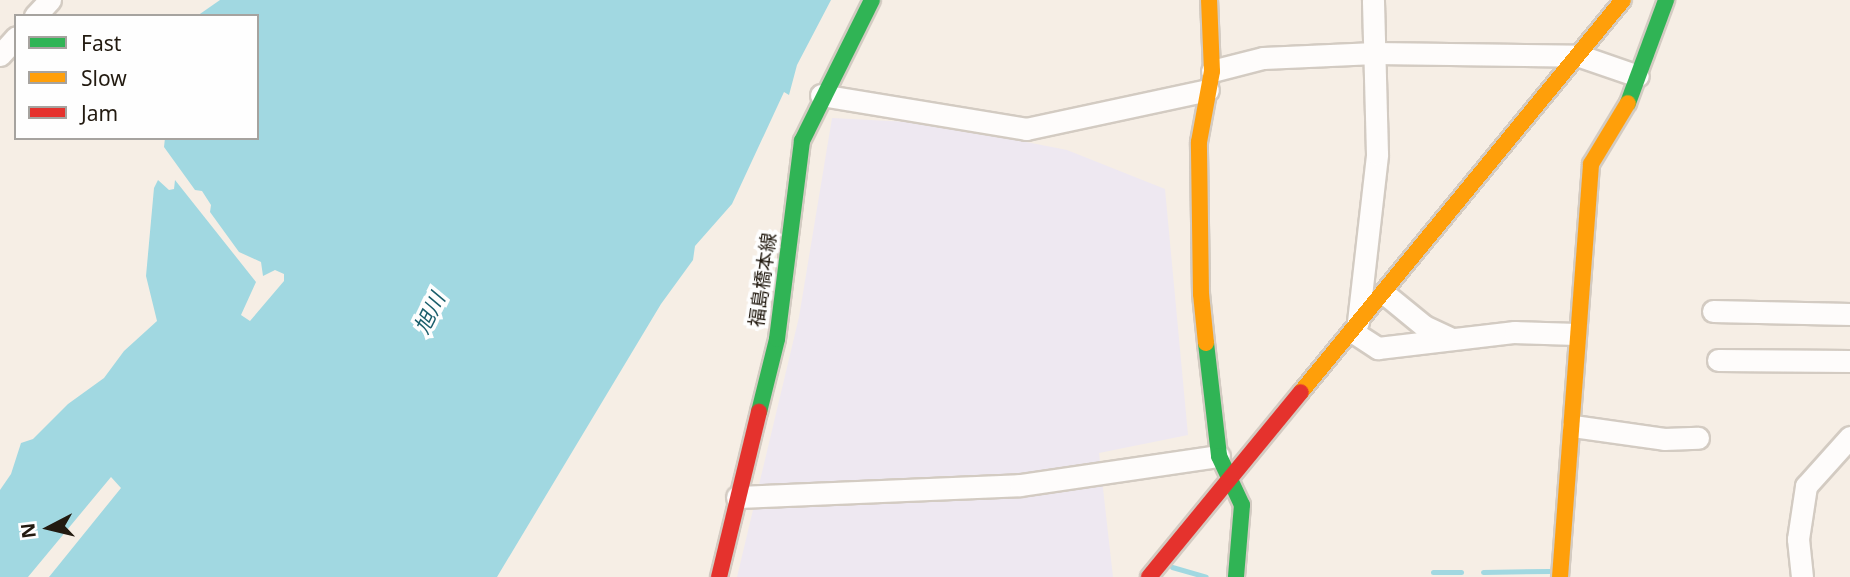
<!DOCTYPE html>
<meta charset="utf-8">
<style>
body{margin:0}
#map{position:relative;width:1850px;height:577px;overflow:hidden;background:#f6eee5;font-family:"Noto Sans","Noto Sans JP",sans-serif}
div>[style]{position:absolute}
.industrial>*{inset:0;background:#eee8f1}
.water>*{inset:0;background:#a1d8e1}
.stream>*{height:5px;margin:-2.5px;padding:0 2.5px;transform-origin:2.5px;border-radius:2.5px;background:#a1d8e1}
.roads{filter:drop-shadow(2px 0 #d3cbc2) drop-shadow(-2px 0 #d3cbc2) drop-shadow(0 2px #d3cbc2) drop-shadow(0 -2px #d3cbc2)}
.street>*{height:21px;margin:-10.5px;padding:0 10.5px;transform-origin:10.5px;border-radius:10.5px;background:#fefcfb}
.fast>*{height:16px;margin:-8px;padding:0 8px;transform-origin:8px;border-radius:8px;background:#30b455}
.slow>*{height:16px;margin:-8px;padding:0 8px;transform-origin:8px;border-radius:8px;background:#ff9f0a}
.jam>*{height:16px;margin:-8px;padding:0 8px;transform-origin:8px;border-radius:8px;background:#e5322d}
span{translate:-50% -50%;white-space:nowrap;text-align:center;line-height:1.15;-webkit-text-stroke:7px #fefefe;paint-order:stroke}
.street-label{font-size:19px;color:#221a10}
.water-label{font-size:21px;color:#1a5e6b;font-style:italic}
.legend{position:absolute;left:14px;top:14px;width:245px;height:126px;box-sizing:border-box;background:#fefefe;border:2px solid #a6a39f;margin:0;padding:9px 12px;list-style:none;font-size:21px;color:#221a10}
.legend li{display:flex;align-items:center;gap:14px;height:35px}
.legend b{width:35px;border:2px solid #a6a39f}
.north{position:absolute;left:14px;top:493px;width:70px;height:70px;-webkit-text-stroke:5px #fefefe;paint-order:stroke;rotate:263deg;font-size:19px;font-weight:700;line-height:28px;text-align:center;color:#221a10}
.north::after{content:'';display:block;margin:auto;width:24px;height:32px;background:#221a10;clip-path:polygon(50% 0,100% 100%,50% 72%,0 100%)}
</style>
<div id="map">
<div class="industrial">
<div style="clip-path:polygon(832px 118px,929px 123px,1067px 150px,1165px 189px,1188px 435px,1099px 453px,1113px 577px,737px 577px,799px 317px)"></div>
</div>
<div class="water">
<div style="clip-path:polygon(220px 0,831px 0,797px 65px,789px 95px,784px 92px,732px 204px,695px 246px,693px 260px,661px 304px,497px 577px,49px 577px,121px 488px,111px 477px,28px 577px,0 577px,0 490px,11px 474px,21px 443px,33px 439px,68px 404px,104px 378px,124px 351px,157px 321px,146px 276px,154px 188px,158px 180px,169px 190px,174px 189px,175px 180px,256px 282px,241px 315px,250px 321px,284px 281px,284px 274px,275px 270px,263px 276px,261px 262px,239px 252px,210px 212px,211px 205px,202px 191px,195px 190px,164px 147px,165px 138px,257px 138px,257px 16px,197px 16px)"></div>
</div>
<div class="stream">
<div style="left:1172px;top:567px;width:35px;rotate:16deg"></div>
<div style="left:1433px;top:572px;width:28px"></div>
<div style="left:1483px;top:572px;width:66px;rotate:-0.9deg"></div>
</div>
<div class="roads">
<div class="street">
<div style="left:35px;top:16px;width:22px;rotate:-47deg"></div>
<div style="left:0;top:55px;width:24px;rotate:-48deg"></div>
<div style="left:1212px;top:71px;width:53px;rotate:-14.3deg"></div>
<div style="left:1263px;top:58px;width:112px;rotate:-2.6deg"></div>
<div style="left:1375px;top:53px;width:205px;rotate:0.8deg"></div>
<div style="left:1580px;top:56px;width:61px;rotate:19deg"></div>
<div style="left:821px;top:95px;width:208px;rotate:9.4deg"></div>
<div style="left:1026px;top:129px;width:186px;rotate:-12.1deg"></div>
<div style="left:1385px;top:294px;width:50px;rotate:39.4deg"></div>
<div style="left:1424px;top:326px;width:29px;rotate:25deg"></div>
<div style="left:1713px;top:311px;width:137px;rotate:1.3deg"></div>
<div style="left:1358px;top:322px;width:169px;rotate:-83.5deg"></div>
<div style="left:1377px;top:154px;width:154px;rotate:-91.5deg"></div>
<div style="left:1353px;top:332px;width:30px;rotate:33deg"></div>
<div style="left:1378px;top:348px;width:138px;rotate:-6.7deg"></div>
<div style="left:1515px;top:332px;width:59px;rotate:1.9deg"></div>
<div style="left:1718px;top:360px;width:132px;rotate:0.4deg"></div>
<div style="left:1573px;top:426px;width:92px;rotate:8.1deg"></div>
<div style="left:1664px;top:439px;width:34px;rotate:-2deg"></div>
<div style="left:737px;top:497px;width:283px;rotate:-2.4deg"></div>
<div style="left:1020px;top:485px;width:201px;rotate:-8.3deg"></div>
<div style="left:1802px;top:577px;width:38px;rotate:-96deg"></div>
<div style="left:1798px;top:539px;width:54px;rotate:-81.4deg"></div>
<div style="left:1806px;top:486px;width:66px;rotate:-48.1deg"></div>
</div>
<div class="fast">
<div style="left:1628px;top:103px;width:110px;rotate:-69.7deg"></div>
<div style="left:1206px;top:343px;width:114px;rotate:83.4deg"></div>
<div style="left:1219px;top:456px;width:54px;rotate:64.9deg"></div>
<div style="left:1242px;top:505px;width:72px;rotate:94.8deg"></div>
<div style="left:759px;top:412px;width:75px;rotate:-76.1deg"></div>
<div style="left:777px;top:339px;width:200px;rotate:-82.8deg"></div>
<div style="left:802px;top:141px;width:157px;rotate:-63.6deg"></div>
</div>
<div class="slow">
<div style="left:1206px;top:343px;width:49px;rotate:-95.8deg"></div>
<div style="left:1201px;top:294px;width:152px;rotate:-90.8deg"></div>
<div style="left:1199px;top:142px;width:72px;rotate:-79.6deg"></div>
<div style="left:1212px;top:71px;width:71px;rotate:-92.4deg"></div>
<div style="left:1301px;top:392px;width:507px;rotate:-50.6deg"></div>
<div style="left:1560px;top:577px;width:414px;rotate:-85.7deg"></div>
<div style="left:1591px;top:164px;width:71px;rotate:-58.8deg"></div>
</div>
<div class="jam">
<div style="left:719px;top:577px;width:170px;rotate:-76.4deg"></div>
<div style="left:1149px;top:577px;width:239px;rotate:-50.6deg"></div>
</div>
</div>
<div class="street-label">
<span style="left:763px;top:280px;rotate:-82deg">福島橋本線</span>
</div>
<div class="water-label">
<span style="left:429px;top:313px;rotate:-64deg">旭川</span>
</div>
<ul class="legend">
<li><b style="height:9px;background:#30b455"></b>Fast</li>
<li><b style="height:9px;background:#ff9f0a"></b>Slow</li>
<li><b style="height:9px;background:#e5322d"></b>Jam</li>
</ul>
<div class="north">N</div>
</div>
